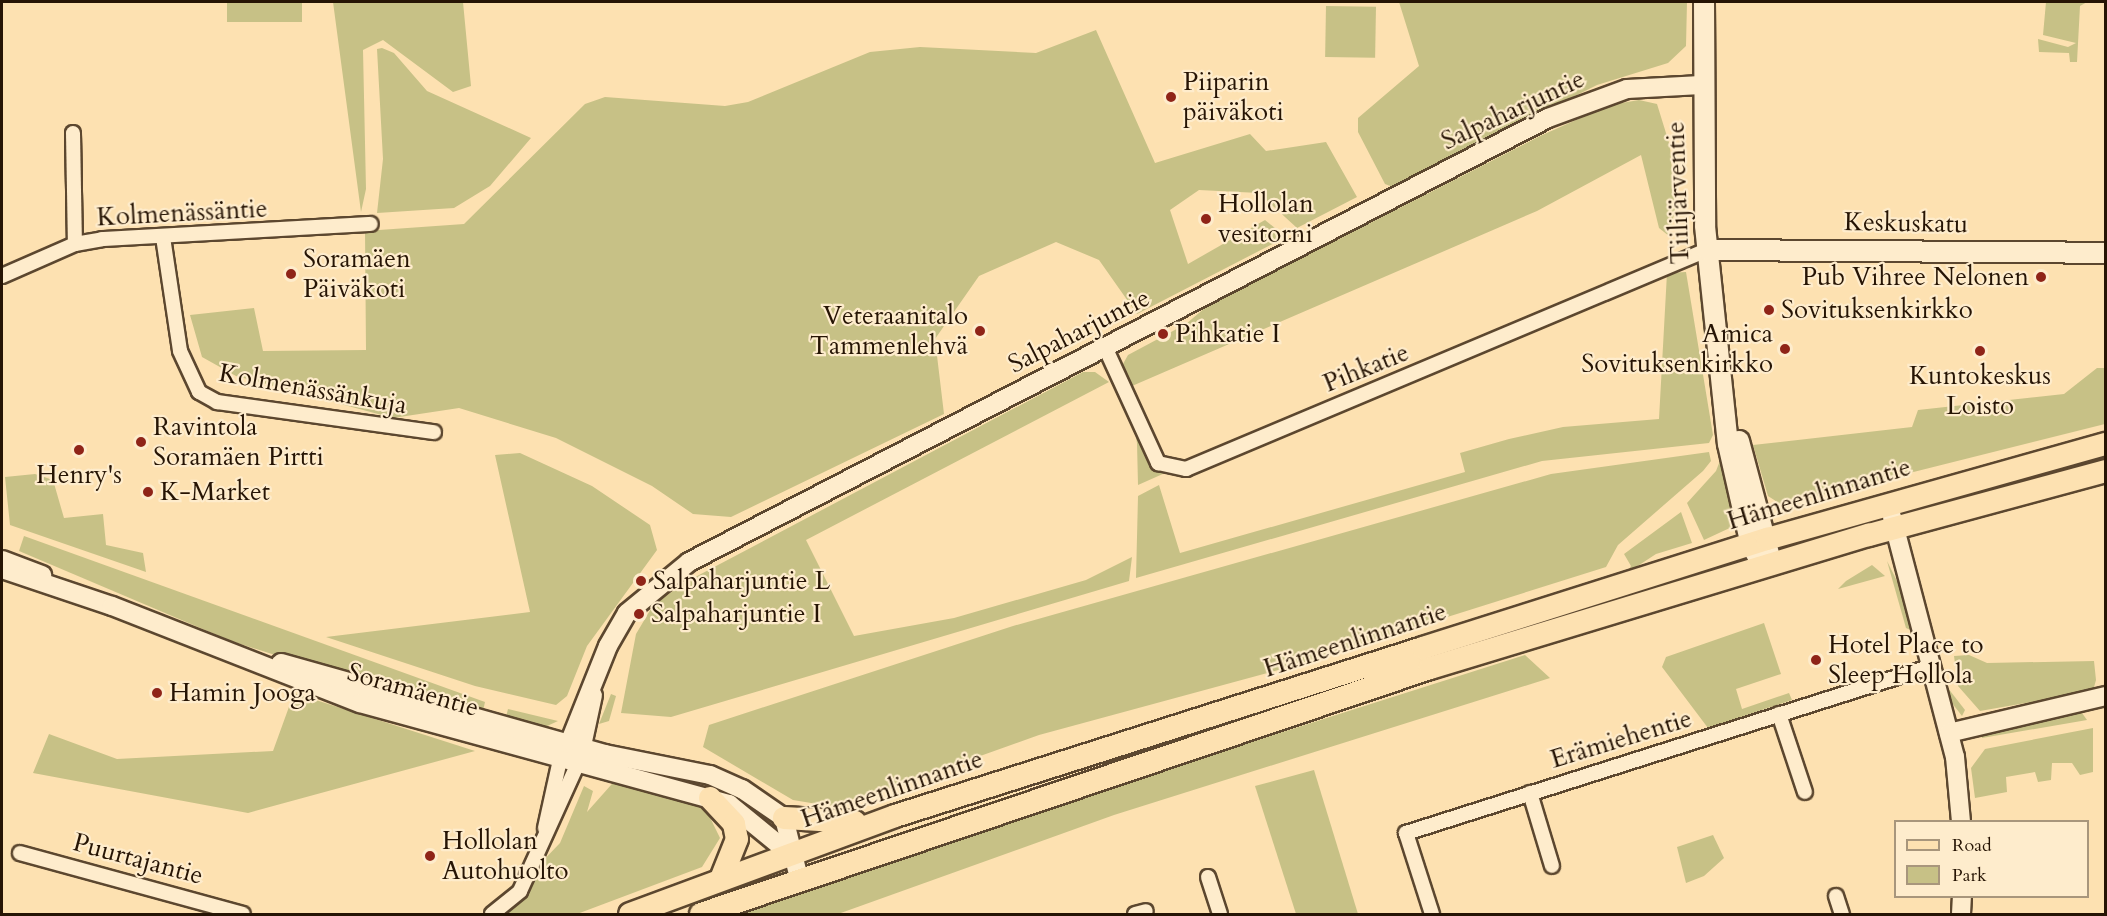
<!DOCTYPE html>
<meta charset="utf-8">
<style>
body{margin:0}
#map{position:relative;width:2107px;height:916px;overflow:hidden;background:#fde1b1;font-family:Cardo,serif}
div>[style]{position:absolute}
.green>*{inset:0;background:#c7c186;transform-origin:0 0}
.roads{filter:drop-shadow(2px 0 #5c472f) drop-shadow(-2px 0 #5c472f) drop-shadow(0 2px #5c472f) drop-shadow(0 -2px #5c472f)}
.minor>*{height:14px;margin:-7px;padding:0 7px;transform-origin:7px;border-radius:7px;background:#feeccc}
.tertiary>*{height:18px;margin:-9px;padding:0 9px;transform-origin:9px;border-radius:9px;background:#feeccc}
.secondary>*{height:20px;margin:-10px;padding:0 10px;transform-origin:10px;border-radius:10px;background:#feeccc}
.primary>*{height:22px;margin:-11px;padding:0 11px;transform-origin:11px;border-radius:11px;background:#fde1b1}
.dots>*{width:16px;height:16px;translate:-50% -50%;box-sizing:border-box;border:3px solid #feeccc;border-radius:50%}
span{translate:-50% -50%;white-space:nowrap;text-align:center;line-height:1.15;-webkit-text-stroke:4.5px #feeccc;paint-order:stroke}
.poi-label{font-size:26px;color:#261404}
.left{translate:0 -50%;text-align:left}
.right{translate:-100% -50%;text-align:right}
.street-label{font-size:26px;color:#261404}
.frame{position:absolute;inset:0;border:3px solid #261404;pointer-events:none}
.legend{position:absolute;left:1894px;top:820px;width:195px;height:78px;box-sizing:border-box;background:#feeccc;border:2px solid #a8967c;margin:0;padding:8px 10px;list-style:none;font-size:18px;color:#261404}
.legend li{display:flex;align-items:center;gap:12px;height:30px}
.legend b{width:30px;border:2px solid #a8967c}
</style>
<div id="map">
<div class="green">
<div style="left:227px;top:2px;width:75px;height:20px"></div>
<div style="clip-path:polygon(333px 2px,463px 2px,471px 86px,453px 92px,383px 40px,363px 50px,366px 189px,361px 212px)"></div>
<div style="clip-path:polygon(1399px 2px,1687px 2px,1686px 46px,1668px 63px,1597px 85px,1393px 187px,1385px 184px,1358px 132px,1358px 118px,1419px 66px)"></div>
<div style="clip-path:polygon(2046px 2px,2087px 2px,2080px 6px,2077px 62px,2070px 62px,2069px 53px,2039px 52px,2038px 39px,2068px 47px,2076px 43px,2043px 35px)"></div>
<div style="left:1326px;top:6px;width:50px;height:51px;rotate:1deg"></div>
<div style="clip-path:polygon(1096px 30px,1155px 163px,1250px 134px,1266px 151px,1326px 142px,1357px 197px,1297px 228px,1259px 193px,1199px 190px,1170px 210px,1188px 264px,1265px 220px,1286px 237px,1137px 314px,1099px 260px,1056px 242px,979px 276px,935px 339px,944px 414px,731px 517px,693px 514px,652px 486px,556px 438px,459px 408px,393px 418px,236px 376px,202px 357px,190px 315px,254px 308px,263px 351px,366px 350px,365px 231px,464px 224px,585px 104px,605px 97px,725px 106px,748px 102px,870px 52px,920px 47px,1036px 53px)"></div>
<div style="clip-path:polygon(382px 48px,394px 53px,427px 91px,531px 138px,490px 186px,454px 208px,377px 213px,383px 159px,377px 49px)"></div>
<div style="clip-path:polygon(1639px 100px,1657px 104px,1670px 146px,1675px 210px,1669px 236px,1659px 228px,1641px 155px,1537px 211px,1132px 386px,1123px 364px,1128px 355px,1186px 324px,1206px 307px,1540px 136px,1610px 105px)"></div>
<div style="clip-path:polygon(1686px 272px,1713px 435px,1709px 443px,1542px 461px,1136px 578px,1138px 496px,1159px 485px,1180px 553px,1465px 472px,1460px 453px,1509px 439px,1563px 427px,1659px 419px,1667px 273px)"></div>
<div style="clip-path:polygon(1698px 282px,1708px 352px,1724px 440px,1706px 353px)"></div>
<div style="clip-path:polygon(2097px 368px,2105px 368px,2105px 424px,1782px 505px,1768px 496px,1753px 445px,1912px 427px,1918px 410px,2064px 394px)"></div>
<div style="clip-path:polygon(1083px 372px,1095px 372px,1109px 382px,806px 540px,854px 636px,954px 618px,1086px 580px,1132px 557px,1129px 581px,671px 717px,621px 713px,636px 634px,652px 607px,682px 584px)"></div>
<div style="clip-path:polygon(1134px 426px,1165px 473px,1138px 485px,1137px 443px)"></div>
<div style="clip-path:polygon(1709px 452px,1711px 461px,1703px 471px,1618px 545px,1606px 567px,1282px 669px,1039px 735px,885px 790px,829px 806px,793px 800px,703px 747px,709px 725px,1013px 626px,1551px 474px)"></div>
<div style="clip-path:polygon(520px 453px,592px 486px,650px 525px,657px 550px,587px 646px,567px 696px,556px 705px,475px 686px,326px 637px,530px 612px,495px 455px)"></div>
<div style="clip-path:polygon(1723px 453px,1734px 526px,1704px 540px,1687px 503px,1716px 471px)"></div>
<div style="clip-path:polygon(35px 474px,53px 480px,64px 518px,103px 514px,106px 545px,143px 553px,146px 572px,10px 525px,5px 477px)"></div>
<div style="clip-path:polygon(1681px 512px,1692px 543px,1656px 554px,1627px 573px,1631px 566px,1624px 554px)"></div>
<div style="clip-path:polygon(24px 536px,485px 702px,483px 711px,353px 680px,231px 641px,19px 551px)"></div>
<div style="clip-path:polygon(1887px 561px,1902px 591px,1915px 632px,1906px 628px)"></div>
<div style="clip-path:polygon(1872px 565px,1885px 576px,1838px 589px,1846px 581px)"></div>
<div style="clip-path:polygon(1764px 623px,1781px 674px,1736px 689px,1742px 709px,1789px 693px,1792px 700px,1708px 728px,1662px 667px,1666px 657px)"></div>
<div style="clip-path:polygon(1525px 655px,1550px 678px,1114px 815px,838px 914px,742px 914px,990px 825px)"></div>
<div style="clip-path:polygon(1969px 655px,1987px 663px,2094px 661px,2096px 680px,2093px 691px,1980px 711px,1958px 686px,1954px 656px)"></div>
<div style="clip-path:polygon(1944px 683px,1965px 710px,1962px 716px,1945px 694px)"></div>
<div style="clip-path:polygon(294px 693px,475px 751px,248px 813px,33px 773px,49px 734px,117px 759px,273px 751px)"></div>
<div style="clip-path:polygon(611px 694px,616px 696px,609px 721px,599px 724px)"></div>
<div style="clip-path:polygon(508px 709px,558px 721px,545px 727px,506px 717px)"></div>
<div style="clip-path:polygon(2082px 713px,2087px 720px,1982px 738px,1981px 733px)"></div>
<div style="clip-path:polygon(2093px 728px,2093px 772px,2080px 775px,2072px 763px,2052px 763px,2051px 780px,2038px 782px,2035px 772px,2006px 777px,2007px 792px,1975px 798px,1971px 768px,1985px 749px)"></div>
<div style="clip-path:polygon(1314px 770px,1358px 914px,1296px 914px,1255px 786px)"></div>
<div style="clip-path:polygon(619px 776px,699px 795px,720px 838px,702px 867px,577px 914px,492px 914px,560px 843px,584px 786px,593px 791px,587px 812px)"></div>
<div style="clip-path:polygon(1713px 835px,1724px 858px,1704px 876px,1686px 883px,1677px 847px)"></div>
</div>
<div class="roads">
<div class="minor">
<div style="left:73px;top:133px;width:111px;rotate:89deg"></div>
<div style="left:163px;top:237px;width:115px;rotate:81.5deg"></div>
<div style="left:180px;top:351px;width:45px;rotate:65.1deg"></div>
<div style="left:199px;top:392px;width:21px;rotate:29deg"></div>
<div style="left:217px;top:402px;width:219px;rotate:7.9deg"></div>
<div style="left:2px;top:276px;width:80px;rotate:-23.7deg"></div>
<div style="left:75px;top:244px;width:27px;rotate:-10deg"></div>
<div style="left:102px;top:239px;width:269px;rotate:-3.2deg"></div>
<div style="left:1105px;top:347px;width:128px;rotate:65.4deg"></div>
<div style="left:1158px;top:463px;width:29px;rotate:12deg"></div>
<div style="left:1186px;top:469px;width:565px;rotate:-22.8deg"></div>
<div style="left:1779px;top:714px;width:82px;rotate:71.6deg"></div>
<div style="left:1530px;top:793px;width:76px;rotate:73.2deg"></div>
<div style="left:545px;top:828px;width:79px;rotate:-77.6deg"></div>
<div style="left:20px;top:853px;width:231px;rotate:15.3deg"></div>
<div style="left:1208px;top:877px;width:39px;rotate:72deg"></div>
<div style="left:1836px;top:896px;width:19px;rotate:72deg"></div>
<div style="left:492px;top:914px;width:36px;rotate:-39deg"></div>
<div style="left:520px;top:891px;width:141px;rotate:-65.6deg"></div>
<div style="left:1135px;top:914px;width:11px;rotate:-15deg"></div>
<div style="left:1432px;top:914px;width:85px;rotate:-107.8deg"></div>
<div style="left:1406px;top:833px;width:552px;rotate:-17.61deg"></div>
</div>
<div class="tertiary">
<div style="left:1892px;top:517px;width:248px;rotate:75.3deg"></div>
<div style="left:1955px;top:757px;width:65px;rotate:84.7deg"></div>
<div style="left:2px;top:560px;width:43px;rotate:20.6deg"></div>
<div style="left:2px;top:569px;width:116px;rotate:18.6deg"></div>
<div style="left:112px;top:606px;width:266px;rotate:21.4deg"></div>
<div style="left:360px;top:703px;width:383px;rotate:15.3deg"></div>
<div style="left:729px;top:804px;width:79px;rotate:39.3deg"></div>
<div style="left:281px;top:663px;width:337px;rotate:15.7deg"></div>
<div style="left:605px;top:754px;width:107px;rotate:11.3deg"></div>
<div style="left:710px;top:775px;width:35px;rotate:24deg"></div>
<div style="left:742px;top:789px;width:51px;rotate:34.6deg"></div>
<div style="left:784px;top:818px;width:62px;rotate:76deg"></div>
<div style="left:1949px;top:733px;width:161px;rotate:-13.3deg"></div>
<div style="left:570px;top:741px;width:102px;rotate:-68.2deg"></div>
<div style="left:608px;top:646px;width:38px;rotate:-60deg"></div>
<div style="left:627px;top:613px;width:80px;rotate:-39.4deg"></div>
<div style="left:689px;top:562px;width:967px;rotate:-27.33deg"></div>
<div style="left:1548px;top:118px;width:84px;rotate:-20.2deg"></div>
<div style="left:1627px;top:89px;width:74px;rotate:-3.1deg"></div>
<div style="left:580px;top:755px;width:61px;rotate:-77.8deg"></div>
<div style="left:1961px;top:914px;width:18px;rotate:-87deg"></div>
</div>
<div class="secondary">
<div style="left:1704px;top:2px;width:224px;rotate:89.7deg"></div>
<div style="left:1705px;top:226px;width:219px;rotate:84deg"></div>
<div style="left:1728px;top:444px;width:104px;rotate:77.2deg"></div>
<div style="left:1751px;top:545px;width:14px;rotate:60deg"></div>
<div style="left:1758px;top:557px;width:15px;rotate:23deg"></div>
<div style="left:1707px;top:250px;width:399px;rotate:0.4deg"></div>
<div style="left:1739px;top:441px;width:117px;rotate:75.1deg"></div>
</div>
<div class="primary">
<div style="left:710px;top:798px;width:35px;rotate:47deg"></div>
<div style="left:734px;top:824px;width:15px;rotate:79deg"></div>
<div style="left:737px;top:839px;width:43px;rotate:111.8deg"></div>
<div style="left:784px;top:818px;width:71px;rotate:3.2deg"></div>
<div style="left:630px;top:914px;width:283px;rotate:-20.3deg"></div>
<div style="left:895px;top:816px;width:554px;rotate:-17.65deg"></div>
<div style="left:1423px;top:648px;width:361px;rotate:-17.6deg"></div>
<div style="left:1767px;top:539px;width:352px;rotate:-15.7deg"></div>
<div style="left:701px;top:914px;width:769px;rotate:-18.65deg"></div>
<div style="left:1430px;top:668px;width:459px;rotate:-16.9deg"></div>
<div style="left:1869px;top:535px;width:245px;rotate:-15.1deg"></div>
</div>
</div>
<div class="dots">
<div style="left:1171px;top:97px;background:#8f2418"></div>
<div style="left:1206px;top:219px;background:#8f2418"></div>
<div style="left:291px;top:274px;background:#8f2418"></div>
<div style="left:2041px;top:277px;background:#8f2418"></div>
<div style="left:1769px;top:310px;background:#8f2418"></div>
<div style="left:980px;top:331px;background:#8f2418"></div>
<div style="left:1163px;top:334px;background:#8f2418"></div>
<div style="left:1785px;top:349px;background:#8f2418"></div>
<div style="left:1980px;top:351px;background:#8f2418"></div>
<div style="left:141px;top:442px;background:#8f2418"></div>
<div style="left:79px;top:450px;background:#8f2418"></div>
<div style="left:148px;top:492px;background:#8f2418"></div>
<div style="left:641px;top:581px;background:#8f2418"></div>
<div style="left:639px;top:614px;background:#8f2418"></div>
<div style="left:1816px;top:660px;background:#8f2418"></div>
<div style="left:157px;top:693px;background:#8f2418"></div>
<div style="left:430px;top:856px;background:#8f2418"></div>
</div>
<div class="poi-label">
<span class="left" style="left:1183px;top:97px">Piiparin<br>päiväkoti</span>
<span class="left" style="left:1218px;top:219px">Hollolan<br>vesitorni</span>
<span class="left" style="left:303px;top:274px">Soramäen<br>Päiväkoti</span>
<span class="right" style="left:2029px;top:277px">Pub Vihree Nelonen</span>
<span class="left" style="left:1781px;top:310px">Sovituksenkirkko</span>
<span class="right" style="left:968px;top:331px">Veteraanitalo<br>Tammenlehvä</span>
<span class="left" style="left:1175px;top:334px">Pihkatie I</span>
<span class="right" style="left:1773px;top:349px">Amica<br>Sovituksenkirkko</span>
<span style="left:1980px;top:391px">Kuntokeskus<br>Loisto</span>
<span class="left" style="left:153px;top:442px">Ravintola<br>Soramäen Pirtti</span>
<span style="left:79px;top:475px">Henry's</span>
<span class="left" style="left:160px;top:492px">K-Market</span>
<span class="left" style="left:653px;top:581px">Salpaharjuntie L</span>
<span class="left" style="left:651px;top:614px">Salpaharjuntie I</span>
<span class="left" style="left:1828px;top:660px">Hotel Place to<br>Sleep Hollola</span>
<span class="left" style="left:169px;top:693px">Hamin Jooga</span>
<span class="left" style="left:442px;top:856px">Hollolan<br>Autohuolto</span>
</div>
<div class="street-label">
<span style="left:1513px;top:110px;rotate:-25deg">Salpaharjuntie</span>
<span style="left:1678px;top:193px;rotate:-92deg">Tiilijärventie</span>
<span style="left:182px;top:213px;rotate:-3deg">Kolmenässäntie</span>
<span style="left:1906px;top:223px;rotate:1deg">Keskuskatu</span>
<span style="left:1079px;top:331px;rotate:-27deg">Salpaharjuntie</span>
<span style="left:1366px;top:368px;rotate:-22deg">Pihkatie</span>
<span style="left:313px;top:389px;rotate:10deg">Kolmenässänkuja</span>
<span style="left:1819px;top:494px;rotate:-17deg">Hämeenlinnantie</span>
<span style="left:1355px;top:640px;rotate:-18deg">Hämeenlinnantie</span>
<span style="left:413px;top:690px;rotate:16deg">Soramäentie</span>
<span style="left:1621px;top:739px;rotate:-17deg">Erämiehentie</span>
<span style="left:892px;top:789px;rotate:-19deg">Hämeenlinnantie</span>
<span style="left:138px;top:859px;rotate:15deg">Puurtajantie</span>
</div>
<div class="frame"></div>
<ul class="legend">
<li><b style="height:8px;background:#fde1b1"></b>Road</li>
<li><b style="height:16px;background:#c7c186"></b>Park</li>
</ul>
</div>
